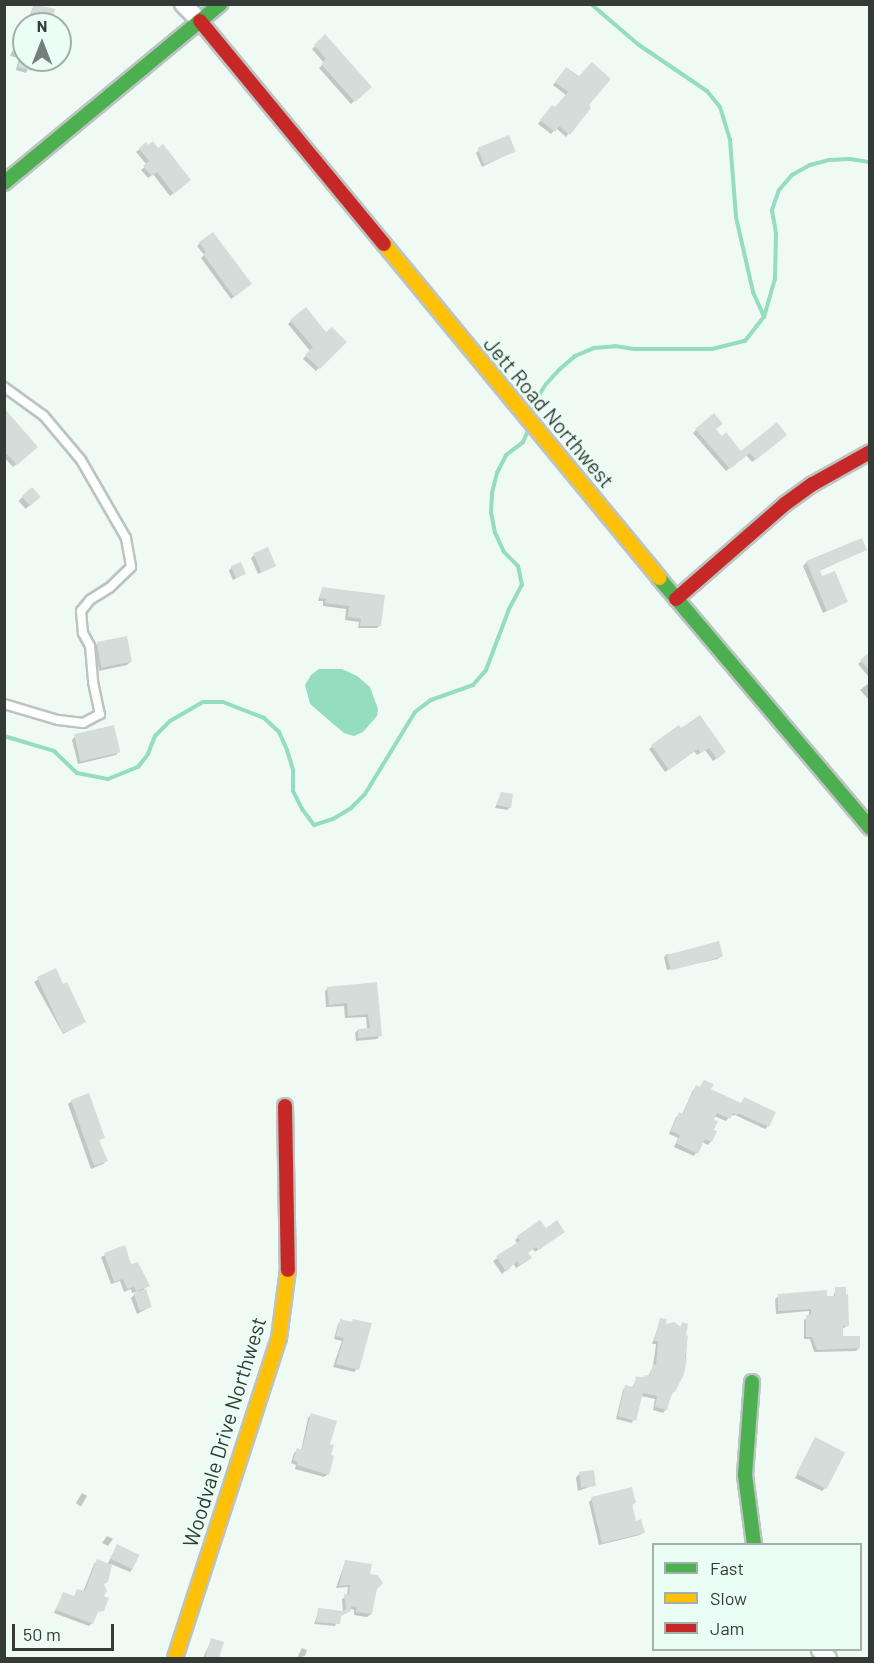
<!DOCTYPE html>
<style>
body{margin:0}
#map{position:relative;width:874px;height:1663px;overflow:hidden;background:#effaf5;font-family:Barlow,sans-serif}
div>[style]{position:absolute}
.water>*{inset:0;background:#94ddbe}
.shadow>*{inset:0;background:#0003;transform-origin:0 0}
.stream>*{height:4px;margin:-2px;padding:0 2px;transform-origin:2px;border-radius:2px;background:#94ddbe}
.building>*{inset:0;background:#d5ddda;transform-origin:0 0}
.roads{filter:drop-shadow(2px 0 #bcc4c0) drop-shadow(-2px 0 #bcc4c0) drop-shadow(0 2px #bcc4c0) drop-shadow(0 -2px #bcc4c0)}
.lane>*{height:8px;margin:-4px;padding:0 4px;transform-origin:4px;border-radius:4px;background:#fdfefe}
.street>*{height:16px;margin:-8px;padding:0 8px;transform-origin:8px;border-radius:8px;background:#fdfefe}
.fast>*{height:14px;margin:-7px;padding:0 7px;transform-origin:7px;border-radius:7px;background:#4caf50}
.slow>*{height:14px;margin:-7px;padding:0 7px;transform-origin:7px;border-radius:7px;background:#ffc107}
.jam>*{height:14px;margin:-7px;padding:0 7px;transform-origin:7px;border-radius:7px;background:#c62828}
span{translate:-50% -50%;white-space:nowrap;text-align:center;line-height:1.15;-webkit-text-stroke:5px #ebfef5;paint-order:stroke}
.street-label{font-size:21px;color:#343b37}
.frame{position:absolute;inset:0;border:6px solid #343b37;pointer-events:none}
.legend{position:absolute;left:652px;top:1543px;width:210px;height:108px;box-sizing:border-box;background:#ebfef5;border:2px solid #a2b0a9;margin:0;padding:8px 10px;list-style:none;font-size:18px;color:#343b37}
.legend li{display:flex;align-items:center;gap:12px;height:30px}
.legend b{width:30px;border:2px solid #a2b0a9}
.north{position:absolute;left:12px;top:12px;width:60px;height:60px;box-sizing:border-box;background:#ebfef5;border:2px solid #a2b0a9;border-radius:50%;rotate:0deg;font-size:16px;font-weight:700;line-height:24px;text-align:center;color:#343b37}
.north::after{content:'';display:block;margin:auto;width:21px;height:27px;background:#757e7a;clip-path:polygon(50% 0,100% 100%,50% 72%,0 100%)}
.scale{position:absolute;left:12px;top:1624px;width:102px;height:27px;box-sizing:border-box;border:3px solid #343b37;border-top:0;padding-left:8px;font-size:18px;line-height:21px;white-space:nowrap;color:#343b37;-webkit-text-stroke:4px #ebfef5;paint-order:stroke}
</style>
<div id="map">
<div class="water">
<div style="clip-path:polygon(319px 669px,342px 669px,357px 676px,370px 687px,378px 709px,377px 716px,363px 732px,354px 736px,344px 733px,310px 704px,305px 685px,311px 675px)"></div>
</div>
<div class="shadow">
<div style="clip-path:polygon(34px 4px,53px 10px,48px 24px,32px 24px,32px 22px,28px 20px)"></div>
<div style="clip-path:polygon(325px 37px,370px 87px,351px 104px,319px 68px,324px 63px,312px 49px)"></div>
<div style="clip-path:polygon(17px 41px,24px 43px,24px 60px,40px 60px,37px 62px,32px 60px,26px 73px,16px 70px,19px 58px,10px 56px)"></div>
<div style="clip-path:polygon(563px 72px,587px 105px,566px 137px,556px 128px,551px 134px,538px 124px,549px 110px,555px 108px,567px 96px,553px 85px)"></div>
<div style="clip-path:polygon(146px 144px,186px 183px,170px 196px,153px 174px,148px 178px,141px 170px,147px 165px,136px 152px)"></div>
<div style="clip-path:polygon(479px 150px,514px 151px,482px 167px,476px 153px)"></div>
<div style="clip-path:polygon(200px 243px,247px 287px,231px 299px,201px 258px,204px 255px,197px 246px)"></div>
<div style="clip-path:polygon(291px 321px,326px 334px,345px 342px,316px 371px,303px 359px,310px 351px,288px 324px)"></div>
<div style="clip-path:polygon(4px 410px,36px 447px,13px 467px,4px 457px)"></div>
<div style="clip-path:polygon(714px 429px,740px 453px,782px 438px,752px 462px,746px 455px,726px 471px,693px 433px,696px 430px)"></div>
<div style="left:32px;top:489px;width:11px;height:18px;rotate:49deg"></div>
<div style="clip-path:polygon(865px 550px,819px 571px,822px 578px,846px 602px,823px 613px,803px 566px,807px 562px)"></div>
<div style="clip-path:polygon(254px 555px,274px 566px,258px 574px,251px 558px)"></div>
<div style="clip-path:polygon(232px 567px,244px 574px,233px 580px,229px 571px)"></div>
<div style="clip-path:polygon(322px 589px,380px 625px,377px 628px,358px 628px,359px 622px,345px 620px,346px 609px,323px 606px,323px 601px,318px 601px)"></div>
<div style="clip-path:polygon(97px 644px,131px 661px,127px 665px,99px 671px,94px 647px)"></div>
<div style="clip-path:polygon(870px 654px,870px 675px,868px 676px,858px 664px)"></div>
<div style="clip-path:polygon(870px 682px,870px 701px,860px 690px)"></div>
<div style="clip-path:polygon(679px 727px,721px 755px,713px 761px,705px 750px,697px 755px,694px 751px,665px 772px,649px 749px)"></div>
<div style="clip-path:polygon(75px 736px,119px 751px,116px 755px,78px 764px,72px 740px)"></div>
<div style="clip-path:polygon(501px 794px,510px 807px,507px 810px,495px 808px)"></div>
<div style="clip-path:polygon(667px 954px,721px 956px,718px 959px,667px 970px,664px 957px)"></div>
<div style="left:55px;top:970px;width:60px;height:24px;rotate:61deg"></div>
<div style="clip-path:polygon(375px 984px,380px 1035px,377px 1039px,356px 1041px,355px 1033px,358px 1030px,367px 1029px,366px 1017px,345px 1018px,344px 1006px,326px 1007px,325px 991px,328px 988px)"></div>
<div style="clip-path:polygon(704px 1081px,709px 1090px,740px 1104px,744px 1099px,768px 1126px,765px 1129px,735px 1115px,730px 1116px,726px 1121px,714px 1116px,711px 1141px,708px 1145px,702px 1142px,694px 1156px,674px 1147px,678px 1138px,669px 1134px,676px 1117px,682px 1115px,693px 1090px,699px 1088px)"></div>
<div style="clip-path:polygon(72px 1101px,103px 1137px,98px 1141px,106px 1161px,103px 1164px,91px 1169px,68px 1104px)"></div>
<div style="clip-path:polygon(546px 1230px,560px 1234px,535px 1252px,533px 1249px,526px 1253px,527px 1261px,516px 1268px,513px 1263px,502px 1274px,493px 1261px,518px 1244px,515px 1240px,518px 1237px)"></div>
<div style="clip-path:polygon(124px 1247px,130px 1266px,148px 1286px,144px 1289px,150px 1307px,137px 1314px,131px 1298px,138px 1291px,132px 1293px,131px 1289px,124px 1292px,120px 1281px,111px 1284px,101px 1257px)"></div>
<div style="clip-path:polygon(836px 1288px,847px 1326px,842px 1329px,842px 1338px,859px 1348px,856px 1351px,814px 1352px,810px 1339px,804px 1339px,804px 1320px,809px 1317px,809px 1311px,776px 1314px,775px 1299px,779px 1296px,833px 1297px)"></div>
<div style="clip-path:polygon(661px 1319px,664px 1326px,679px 1328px,683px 1324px,684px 1336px,687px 1337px,686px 1358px,666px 1409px,663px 1413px,653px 1410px,655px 1399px,641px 1396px,632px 1423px,616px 1419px,623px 1390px,626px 1386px,632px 1388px,637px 1378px,648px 1377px,653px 1366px,656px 1344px,652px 1344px)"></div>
<div style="clip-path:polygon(354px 1320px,357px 1369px,354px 1372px,333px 1367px,342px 1341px,334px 1339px,338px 1324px,341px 1321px,350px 1323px)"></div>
<div style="clip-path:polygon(311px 1415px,329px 1445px,328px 1474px,324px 1477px,295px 1469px,296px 1465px,291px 1463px,294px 1453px,297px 1450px,301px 1451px,308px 1418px)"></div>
<div style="clip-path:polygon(815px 1439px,825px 1488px,822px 1491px,795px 1478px)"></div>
<div style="clip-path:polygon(579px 1474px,594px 1485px,578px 1491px,576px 1478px)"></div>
<div style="left:82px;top:1493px;width:6px;height:12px;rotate:31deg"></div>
<div style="clip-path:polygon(592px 1499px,634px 1503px,631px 1506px,635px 1522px,643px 1532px,640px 1535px,599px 1545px,589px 1502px)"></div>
<div style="clip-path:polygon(107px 1536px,113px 1539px,108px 1546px,102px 1543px)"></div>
<div style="clip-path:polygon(117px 1546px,133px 1568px,130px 1572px,111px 1564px,103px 1585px,102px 1610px,95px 1614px,92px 1623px,89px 1626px,54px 1613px,63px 1594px,73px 1598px,78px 1590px,83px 1592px,94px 1564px,97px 1561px,107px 1565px)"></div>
<div style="clip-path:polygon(345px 1562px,368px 1575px,375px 1588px,371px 1614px,367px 1617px,354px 1615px,354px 1610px,351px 1609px,339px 1617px,335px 1626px,314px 1624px,319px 1610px,343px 1612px,342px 1599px,347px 1596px,348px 1587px,336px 1588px)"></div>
<div style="clip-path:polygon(212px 1639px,222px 1643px,217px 1658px,203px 1658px)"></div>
<div style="clip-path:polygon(302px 1648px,307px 1650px,305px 1656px,297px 1658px)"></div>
</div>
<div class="stream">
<div style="left:591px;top:4px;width:63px;rotate:40.5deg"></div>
<div style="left:639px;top:45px;width:82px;rotate:34.1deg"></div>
<div style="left:707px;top:91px;width:21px;rotate:51deg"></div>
<div style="left:720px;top:107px;width:34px;rotate:73deg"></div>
<div style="left:730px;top:140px;width:77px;rotate:85.5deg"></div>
<div style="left:736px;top:217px;width:77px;rotate:77.2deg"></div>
<div style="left:753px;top:292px;width:27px;rotate:66deg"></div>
<div style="left:533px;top:412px;width:11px;rotate:-80deg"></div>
<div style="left:535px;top:401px;width:20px;rotate:-57deg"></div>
<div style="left:546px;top:384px;width:21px;rotate:-47deg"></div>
<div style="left:560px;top:369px;width:20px;rotate:-41deg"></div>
<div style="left:575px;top:356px;width:21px;rotate:-23deg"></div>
<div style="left:594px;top:348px;width:21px;rotate:-5deg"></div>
<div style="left:615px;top:346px;width:20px;rotate:9deg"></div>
<div style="left:635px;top:349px;width:77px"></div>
<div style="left:712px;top:349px;width:34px;rotate:-14deg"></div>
<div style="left:745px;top:341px;width:31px;rotate:-52deg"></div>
<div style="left:764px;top:317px;width:40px;rotate:-74deg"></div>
<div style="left:775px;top:279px;width:46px;rotate:-88.8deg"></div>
<div style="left:776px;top:233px;width:23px;rotate:-100deg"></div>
<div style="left:772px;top:210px;width:21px;rotate:-71deg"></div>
<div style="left:779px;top:190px;width:20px;rotate:-49deg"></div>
<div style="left:792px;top:175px;width:21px;rotate:-29deg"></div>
<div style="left:810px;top:165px;width:20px;rotate:-15deg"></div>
<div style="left:829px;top:160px;width:21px;rotate:-3deg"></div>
<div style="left:850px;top:159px;width:20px;rotate:9deg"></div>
<div style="left:4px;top:736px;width:52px;rotate:16.7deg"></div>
<div style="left:54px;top:751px;width:32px;rotate:44deg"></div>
<div style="left:77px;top:773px;width:32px;rotate:11deg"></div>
<div style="left:108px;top:779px;width:32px;rotate:-22deg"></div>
<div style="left:138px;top:767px;width:16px;rotate:-52deg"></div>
<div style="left:148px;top:754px;width:19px;rotate:-69deg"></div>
<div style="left:155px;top:736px;width:21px;rotate:-45deg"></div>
<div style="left:170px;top:721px;width:38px;rotate:-30deg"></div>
<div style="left:203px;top:702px;width:20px"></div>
<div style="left:223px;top:702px;width:44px;rotate:21.3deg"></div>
<div style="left:264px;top:718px;width:21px;rotate:43deg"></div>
<div style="left:279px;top:732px;width:20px;rotate:66deg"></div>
<div style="left:287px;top:750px;width:21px;rotate:73deg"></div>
<div style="left:293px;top:770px;width:21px;rotate:90deg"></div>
<div style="left:293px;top:791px;width:20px;rotate:63deg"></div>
<div style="left:302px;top:809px;width:20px;rotate:53deg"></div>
<div style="left:314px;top:825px;width:20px;rotate:-18deg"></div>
<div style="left:333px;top:819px;width:21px;rotate:-31deg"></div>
<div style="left:351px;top:808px;width:20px;rotate:-45deg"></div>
<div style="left:365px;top:794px;width:96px;rotate:-58.6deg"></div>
<div style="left:415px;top:712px;width:20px;rotate:-37deg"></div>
<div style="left:431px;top:700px;width:45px;rotate:-19.7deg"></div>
<div style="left:473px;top:685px;width:20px;rotate:-49deg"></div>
<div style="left:486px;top:670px;width:65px;rotate:-69.3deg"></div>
<div style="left:509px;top:609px;width:27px;rotate:-62deg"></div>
<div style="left:522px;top:585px;width:19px;rotate:-102deg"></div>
<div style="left:518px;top:566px;width:20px;rotate:-135deg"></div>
<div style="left:504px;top:552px;width:21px;rotate:-115deg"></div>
<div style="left:495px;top:533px;width:20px;rotate:-101deg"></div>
<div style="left:491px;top:513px;width:20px;rotate:-87deg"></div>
<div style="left:492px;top:493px;width:21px;rotate:-76deg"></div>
<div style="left:497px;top:473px;width:20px;rotate:-63deg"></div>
<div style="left:506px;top:455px;width:21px;rotate:-37deg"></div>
<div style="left:523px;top:442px;width:12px;rotate:-66deg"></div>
</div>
<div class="building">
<div style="clip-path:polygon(34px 4px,55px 9px,51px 24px,33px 24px,35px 19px,30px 17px)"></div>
<div style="clip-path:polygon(325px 34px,372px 87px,355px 102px,321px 64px,326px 59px,314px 45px)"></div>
<div style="clip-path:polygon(17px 39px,24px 42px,24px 60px,34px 60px,31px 71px,18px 67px,22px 55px,13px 52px)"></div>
<div style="clip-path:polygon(592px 62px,611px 79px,589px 105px,591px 108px,570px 135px,559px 126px,555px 132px,540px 120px,552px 105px,555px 107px,568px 92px,555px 82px,566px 67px,579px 76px)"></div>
<div style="left:509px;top:135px;width:18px;height:34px;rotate:68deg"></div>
<div style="clip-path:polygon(153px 141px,158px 148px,163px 144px,191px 180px,174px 194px,157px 172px,152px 176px,143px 166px,149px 161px,139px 148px,146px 142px,148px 145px)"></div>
<div style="clip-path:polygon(213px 232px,252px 284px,234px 297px,203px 254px,206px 252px,199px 242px)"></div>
<div style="clip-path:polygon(306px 307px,326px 332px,332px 327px,347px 342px,320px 369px,305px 355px,313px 347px,290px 320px)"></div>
<div style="clip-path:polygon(4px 408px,38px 447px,17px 465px,4px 451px)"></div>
<div style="clip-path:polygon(714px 413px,723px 424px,716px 429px,722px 436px,726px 432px,741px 451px,777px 422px,787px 435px,756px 460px,750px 453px,730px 469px,695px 429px)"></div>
<div style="left:32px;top:487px;width:13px;height:14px;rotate:48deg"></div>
<div style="clip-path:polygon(862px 538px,867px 550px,820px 570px,822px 576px,835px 571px,848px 602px,827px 611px,806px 561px)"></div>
<div style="left:268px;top:547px;width:21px;height:16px;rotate:67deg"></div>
<div style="left:241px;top:562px;width:13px;height:11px;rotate:67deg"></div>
<div style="clip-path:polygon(322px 587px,385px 595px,381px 626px,360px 626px,361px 619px,348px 617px,349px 606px,325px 603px,326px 599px,320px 598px)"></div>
<div style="left:127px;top:636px;width:26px;height:31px;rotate:79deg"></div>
<div style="clip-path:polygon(870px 652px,870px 671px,860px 660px)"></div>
<div style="clip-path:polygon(700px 715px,726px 752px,717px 759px,709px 748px,701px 753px,698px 749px,669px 770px,651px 745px,679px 725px,681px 728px)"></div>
<div style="left:114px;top:725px;width:28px;height:41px;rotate:77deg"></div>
<div style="clip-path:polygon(501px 792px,513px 794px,511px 808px,497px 805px)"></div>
<div style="left:719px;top:941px;width:16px;height:54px;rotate:75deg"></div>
<div style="clip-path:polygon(56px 968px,63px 984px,67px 982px,86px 1022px,63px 1033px,37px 977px)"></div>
<div style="clip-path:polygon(377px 982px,382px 1036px,358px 1038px,358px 1029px,370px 1028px,368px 1014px,348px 1016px,347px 1003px,329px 1005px,327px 987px)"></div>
<div style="clip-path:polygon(704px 1080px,714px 1084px,711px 1089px,741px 1103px,744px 1097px,776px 1112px,769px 1127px,738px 1113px,737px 1115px,733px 1113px,730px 1119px,717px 1113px,714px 1120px,718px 1121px,714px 1130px,717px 1131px,712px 1142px,705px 1139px,698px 1154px,676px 1143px,680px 1135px,671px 1131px,679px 1112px,683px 1114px,696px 1085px,700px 1087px)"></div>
<div style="clip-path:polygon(89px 1093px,105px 1138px,99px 1140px,108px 1161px,94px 1166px,71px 1100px)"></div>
<div style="clip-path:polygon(540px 1220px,546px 1228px,557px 1220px,565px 1232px,539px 1250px,536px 1247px,528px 1253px,532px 1258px,520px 1266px,517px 1261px,506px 1272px,496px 1256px,520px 1241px,517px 1236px)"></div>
<div style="clip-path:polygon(125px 1245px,131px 1264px,138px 1262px,150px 1286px,136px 1291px,134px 1287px,127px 1289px,123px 1279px,114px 1282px,104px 1253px)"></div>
<div style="clip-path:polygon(835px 1287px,846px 1287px,846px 1294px,848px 1294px,849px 1326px,843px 1326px,843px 1336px,860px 1336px,860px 1348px,817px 1350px,812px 1337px,806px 1337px,806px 1315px,811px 1315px,811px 1309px,778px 1311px,778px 1294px,827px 1290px,827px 1296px,835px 1296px)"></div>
<div style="left:146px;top:1289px;width:19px;height:13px;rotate:72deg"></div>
<div style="clip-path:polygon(660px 1318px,667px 1319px,666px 1324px,674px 1322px,681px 1327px,682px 1322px,688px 1324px,686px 1335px,688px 1336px,685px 1358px,687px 1359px,684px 1374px,675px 1392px,672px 1392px,667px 1410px,655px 1407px,657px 1396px,643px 1393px,636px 1421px,618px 1416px,625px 1385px,634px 1387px,636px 1376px,644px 1378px,645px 1375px,650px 1376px,653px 1364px,656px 1365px,658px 1341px,654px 1341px)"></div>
<div style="clip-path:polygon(340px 1319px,352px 1322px,353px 1319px,372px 1323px,359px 1370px,336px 1364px,344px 1338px,336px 1336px)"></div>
<div style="clip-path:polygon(311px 1413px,337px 1421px,330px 1444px,334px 1445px,331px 1455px,334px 1456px,329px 1475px,297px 1465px,298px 1462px,293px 1460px,297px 1448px,302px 1450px)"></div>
<div style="left:815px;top:1437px;width:34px;height:41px;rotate:27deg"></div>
<div style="left:594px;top:1470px;width:16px;height:15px;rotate:83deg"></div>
<div style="clip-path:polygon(632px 1487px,636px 1503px,632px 1504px,636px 1521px,641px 1519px,645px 1533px,602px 1543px,591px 1497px)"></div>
<div style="left:117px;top:1544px;width:25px;height:16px;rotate:26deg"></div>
<div style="clip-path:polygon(97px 1559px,112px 1565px,108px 1582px,104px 1584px,107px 1591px,104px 1596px,109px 1598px,104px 1611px,98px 1612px,93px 1624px,56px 1610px,63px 1592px,74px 1596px,77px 1589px,85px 1591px)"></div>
<div style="clip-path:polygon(345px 1560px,372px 1564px,370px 1574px,378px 1575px,383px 1583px,377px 1589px,372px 1614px,356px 1612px,357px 1607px,351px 1606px,351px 1611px,341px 1616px,340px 1624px,316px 1622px,318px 1608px,343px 1611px,346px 1608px,344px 1594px,349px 1595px,350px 1585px,339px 1586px)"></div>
<div style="clip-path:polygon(211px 1638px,224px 1642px,219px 1658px,205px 1658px)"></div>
</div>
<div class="roads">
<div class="lane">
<div style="left:4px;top:387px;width:49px;rotate:35.9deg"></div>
<div style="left:44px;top:416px;width:57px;rotate:49.9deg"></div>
<div style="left:81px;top:460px;width:90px;rotate:60deg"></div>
<div style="left:126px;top:538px;width:29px;rotate:80deg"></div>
<div style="left:131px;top:567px;width:30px;rotate:136deg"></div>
<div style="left:109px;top:588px;width:22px;rotate:148deg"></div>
<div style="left:90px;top:600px;width:14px;rotate:129deg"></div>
<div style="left:81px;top:611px;width:22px;rotate:85deg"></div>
<div style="left:83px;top:633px;width:15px;rotate:62deg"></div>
<div style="left:90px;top:646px;width:36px;rotate:85deg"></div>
<div style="left:93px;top:682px;width:33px;rotate:78deg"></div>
<div style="left:100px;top:714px;width:19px;rotate:152deg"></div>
<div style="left:83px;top:723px;width:25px;rotate:-173deg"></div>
<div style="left:58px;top:720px;width:56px;rotate:-163.5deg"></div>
</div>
<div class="street">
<div style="left:183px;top:4px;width:24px;rotate:45deg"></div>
<div style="left:820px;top:1650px;width:11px;rotate:45deg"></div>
</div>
<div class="fast">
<div style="left:4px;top:183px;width:281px;rotate:-39.6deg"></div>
<div style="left:659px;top:578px;width:327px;rotate:49.8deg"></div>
<div style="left:752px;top:1382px;width:93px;rotate:94.3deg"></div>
<div style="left:745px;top:1475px;width:70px;rotate:82.6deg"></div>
</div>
<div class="slow">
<div style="left:384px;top:244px;width:433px;rotate:50.5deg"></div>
<div style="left:175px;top:1658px;width:336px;rotate:-72deg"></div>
<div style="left:279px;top:1338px;width:69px;rotate:-82.5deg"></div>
</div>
<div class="jam">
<div style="left:200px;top:21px;width:289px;rotate:50.5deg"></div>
<div style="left:676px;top:599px;width:145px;rotate:-41.1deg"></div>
<div style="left:785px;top:504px;width:34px;rotate:-36deg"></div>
<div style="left:813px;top:484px;width:65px;rotate:-29.3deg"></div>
<div style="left:285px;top:1106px;width:164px;rotate:89deg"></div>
</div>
</div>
<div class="street-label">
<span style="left:549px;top:412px;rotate:50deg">Jett Road Northwest</span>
<span style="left:224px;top:1432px;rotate:-73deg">Woodvale Drive Northwest</span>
</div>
<div class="frame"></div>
<ul class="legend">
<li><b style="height:8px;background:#4caf50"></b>Fast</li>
<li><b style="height:8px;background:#ffc107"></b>Slow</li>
<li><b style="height:8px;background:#c62828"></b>Jam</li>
</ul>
<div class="north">N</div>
<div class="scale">50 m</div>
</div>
